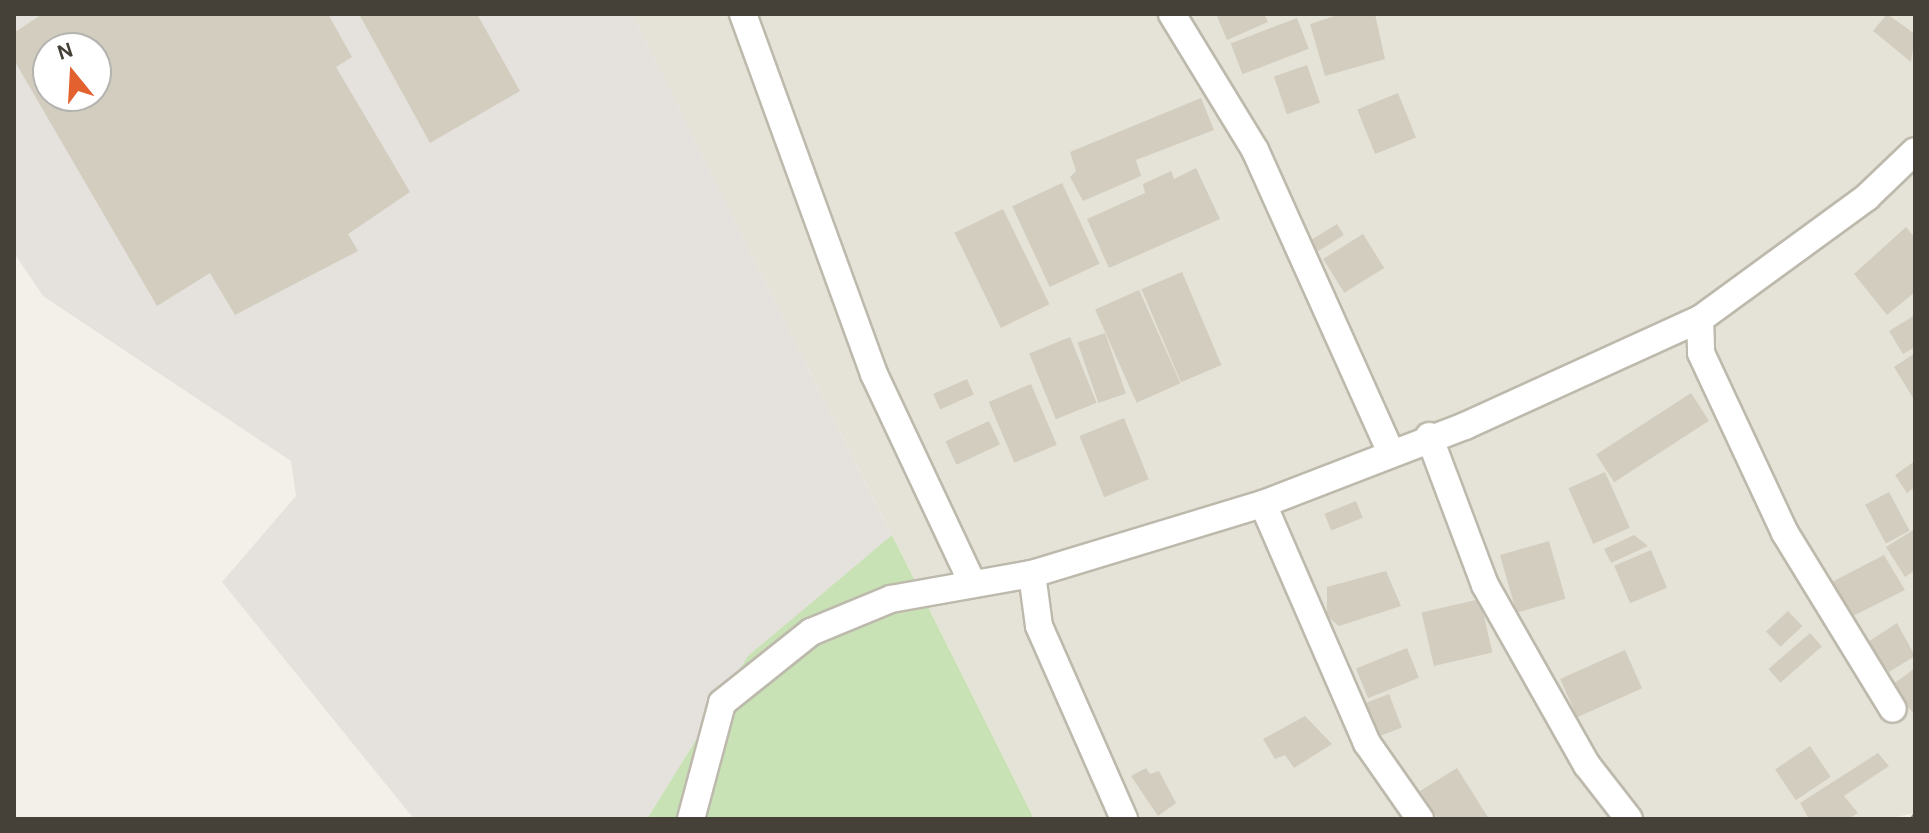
<!DOCTYPE html>
<style>
body{margin:0}
#map{position:relative;width:1929px;height:833px;overflow:hidden;background:#f2f0e8;font-family:Karla,sans-serif}
div>[style]{position:absolute}
.residential>*{inset:0;background:#e5e3d7}
.industrial>*{inset:0;background:#e5e2dd}
.green>*{inset:0;background:#c8e2b5}
.building>*{inset:0;background:#d2cdbf;transform-origin:0 0}
.roads{filter:drop-shadow(2px 0 #bdb9ac) drop-shadow(-2px 0 #bdb9ac) drop-shadow(0 2px #bdb9ac) drop-shadow(0 -2px #bdb9ac)}
.street>*{height:26px;margin:-13px;padding:0 13px;transform-origin:13px;border-radius:13px;background:#fff}
.rail>*{height:6px;margin-top:-3px;transform-origin:0;background:repeating-linear-gradient(90deg,#969696 0 10px,transparent 0 20px)}
span{translate:-50% -50%;white-space:nowrap;text-align:center;line-height:1.15;-webkit-text-stroke:6px #fff;paint-order:stroke}
.frame{position:absolute;inset:0;border:16px solid #454138;pointer-events:none}
.north{position:absolute;left:32px;top:32px;width:80px;height:80px;box-sizing:border-box;background:#fff;border:2px solid #b5b3af;border-radius:50%;rotate:342deg;font-size:22px;font-weight:700;line-height:32px;text-align:center;color:#454138}
.north::after{content:'';display:block;margin:auto;width:28px;height:36px;background:#e2612f;clip-path:polygon(50% 0,100% 100%,50% 72%,0 100%)}
</style>
<div id="map">
<div class="residential">
<div style="clip-path:polygon(632px 14px,1915px 14px,1915px 813px,1886px 819px,1034px 819px)"></div>
</div>
<div class="industrial">
<div style="clip-path:polygon(evenodd,14px 14px,632px 14px,892px 535px,748px 657px,647px 819px,414px 819px,222px 582px,296px 496px,291px 461px,43px 296px,14px 253px,14px 14px,48px 48px,96px 48px,96px 96px,48px 96px,48px 48px)"></div>
</div>
<div class="green">
<div style="clip-path:polygon(892px 535px,1034px 819px,647px 819px,748px 656px)"></div>
</div>
<div class="building">
<div style="clip-path:polygon(evenodd,42px 14px,328px 14px,352px 57px,336px 67px,410px 192px,348px 234px,358px 251px,235px 315px,210px 273px,157px 306px,14px 60px,14px 33px,42px 14px,48px 48px,96px 48px,96px 96px,48px 96px,48px 48px)"></div>
<div style="clip-path:polygon(359px 14px,477px 14px,520px 91px,430px 143px)"></div>
<div style="clip-path:polygon(1216px 14px,1264px 14px,1268px 22px,1227px 40px)"></div>
<div style="clip-path:polygon(1341px 14px,1375px 14px,1385px 59px,1325px 76px,1310px 24px)"></div>
<div style="clip-path:polygon(1887px 14px,1915px 34px,1911px 62px,1873px 31px)"></div>
<div style="left:1297px;top:18px;width:33px;height:71px;rotate:69deg"></div>
<div style="left:1307px;top:65px;width:40px;height:35px;rotate:71deg"></div>
<div style="left:1398px;top:93px;width:48px;height:44px;rotate:68deg"></div>
<div style="clip-path:polygon(1201px 98px,1214px 130px,1136px 160px,1141px 176px,1083px 201px,1070px 177px,1076px 171px,1070px 152px)"></div>
<div style="clip-path:polygon(1196px 168px,1220px 219px,1109px 268px,1087px 219px,1145px 193px,1143px 184px,1171px 171px,1174px 179px)"></div>
<div style="left:1062px;top:183px;width:89px;height:55px;rotate:65deg"></div>
<div style="left:1003px;top:209px;width:106px;height:54px;rotate:64deg"></div>
<div style="left:1337px;top:224px;width:13px;height:37px;rotate:58deg"></div>
<div style="clip-path:polygon(1906px 227px,1915px 238px,1915px 292px,1887px 315px,1854px 274px)"></div>
<div style="left:1363px;top:234px;width:40px;height:47px;rotate:58deg"></div>
<div style="left:1182px;top:272px;width:101px;height:44px;rotate:67deg"></div>
<div style="left:1139px;top:290px;width:102px;height:48px;rotate:66deg"></div>
<div style="clip-path:polygon(1915px 315px,1915px 347px,1903px 354px,1889px 331px)"></div>
<div style="left:1105px;top:333px;width:64px;height:29px;rotate:71deg"></div>
<div style="left:1070px;top:337px;width:71px;height:44px;rotate:68deg"></div>
<div style="clip-path:polygon(1915px 353px,1915px 401px,1894px 367px)"></div>
<div style="left:967px;top:379px;width:17px;height:37px;rotate:66deg"></div>
<div style="left:1031px;top:384px;width:66px;height:46px;rotate:67deg"></div>
<div style="left:1691px;top:393px;width:33px;height:113px;rotate:57deg"></div>
<div style="left:1124px;top:418px;width:66px;height:48px;rotate:68deg"></div>
<div style="left:989px;top:421px;width:26px;height:48px;rotate:65deg"></div>
<div style="clip-path:polygon(1915px 461px,1915px 487px,1907px 493px,1895px 475px)"></div>
<div style="left:1605px;top:472px;width:61px;height:40px;rotate:66deg"></div>
<div style="left:1889px;top:492px;width:44px;height:27px;rotate:62deg"></div>
<div style="left:1356px;top:501px;width:18px;height:34px;rotate:68deg"></div>
<div style="clip-path:polygon(1915px 529px,1915px 570px,1905px 577px,1886px 547px)"></div>
<div style="clip-path:polygon(1634px 535px,1648px 546px,1611px 563px,1604px 549px)"></div>
<div style="left:1549px;top:541px;width:60px;height:51px;rotate:74deg"></div>
<div style="left:1651px;top:550px;width:41px;height:40px;rotate:67deg"></div>
<div style="clip-path:polygon(1884px 555px,1905px 590px,1843px 621px,1830px 583px)"></div>
<div style="clip-path:polygon(1386px 571px,1401px 606px,1339px 626px,1327px 616px,1327px 587px)"></div>
<div style="left:1480px;top:599px;width:55px;height:60px;rotate:77deg"></div>
<div style="left:1788px;top:611px;width:21px;height:30px;rotate:47deg"></div>
<div style="clip-path:polygon(1897px 623px,1915px 656px,1889px 672px,1868px 642px)"></div>
<div style="left:1810px;top:633px;width:18px;height:55px;rotate:49deg"></div>
<div style="left:1407px;top:648px;width:32px;height:55px;rotate:68deg"></div>
<div style="left:1625px;top:650px;width:42px;height:71px;rotate:66deg"></div>
<div style="clip-path:polygon(1915px 668px,1915px 716px,1892px 685px)"></div>
<div style="left:1389px;top:694px;width:36px;height:34px;rotate:69deg"></div>
<div style="clip-path:polygon(1305px 716px,1332px 744px,1294px 768px,1285px 755px,1275px 759px,1263px 739px)"></div>
<div style="left:1810px;top:746px;width:37px;height:42px;rotate:56deg"></div>
<div style="clip-path:polygon(1878px 753px,1889px 766px,1844px 796px,1858px 813px,1849px 819px,1809px 819px,1800px 803px)"></div>
<div style="clip-path:polygon(1146px 768px,1150px 774px,1159px 771px,1176px 803px,1158px 816px,1131px 776px)"></div>
<div style="clip-path:polygon(1457px 768px,1489px 819px,1438px 819px,1420px 791px)"></div>
</div>
<div class="roads">
<div class="street">
<div style="left:743px;top:14px;width:383px;rotate:70deg"></div>
<div style="left:874px;top:374px;width:230px;rotate:64.8deg"></div>
<div style="left:1172px;top:14px;width:159px;rotate:58.6deg"></div>
<div style="left:1255px;top:150px;width:330px;rotate:65.8deg"></div>
<div style="left:1700px;top:319px;width:34px;rotate:88deg"></div>
<div style="left:1701px;top:353px;width:199px;rotate:65deg"></div>
<div style="left:1785px;top:533px;width:206px;rotate:58.5deg"></div>
<div style="left:1429px;top:436px;width:159px;rotate:69.4deg"></div>
<div style="left:1485px;top:585px;width:207px;rotate:60.5deg"></div>
<div style="left:1587px;top:765px;width:68px;rotate:52.1deg"></div>
<div style="left:1263px;top:504px;width:261px;rotate:66.5deg"></div>
<div style="left:1367px;top:743px;width:93px;rotate:55.1deg"></div>
<div style="left:1032px;top:574px;width:52px;rotate:82.3deg"></div>
<div style="left:1039px;top:626px;width:211px;rotate:66.2deg"></div>
<div style="left:691px;top:819px;width:120px;rotate:-75deg"></div>
<div style="left:722px;top:703px;width:114px;rotate:-38.6deg"></div>
<div style="left:811px;top:632px;width:87px;rotate:-22.4deg"></div>
<div style="left:891px;top:599px;width:143px;rotate:-10.1deg"></div>
<div style="left:1032px;top:574px;width:241px;rotate:-16.9deg"></div>
<div style="left:1263px;top:504px;width:217px;rotate:-21.1deg"></div>
<div style="left:1465px;top:426px;width:258px;rotate:-24.5deg"></div>
<div style="left:1700px;top:319px;width:207px;rotate:-36.1deg"></div>
<div style="left:1867px;top:197px;width:66px;rotate:-43.8deg"></div>
</div>
</div>
<div class="rail">
<div style="left:1913px;top:819px;width:4px;rotate:-56deg"></div>
</div>
<div class="frame"></div>
<div class="north">N</div>
</div>
